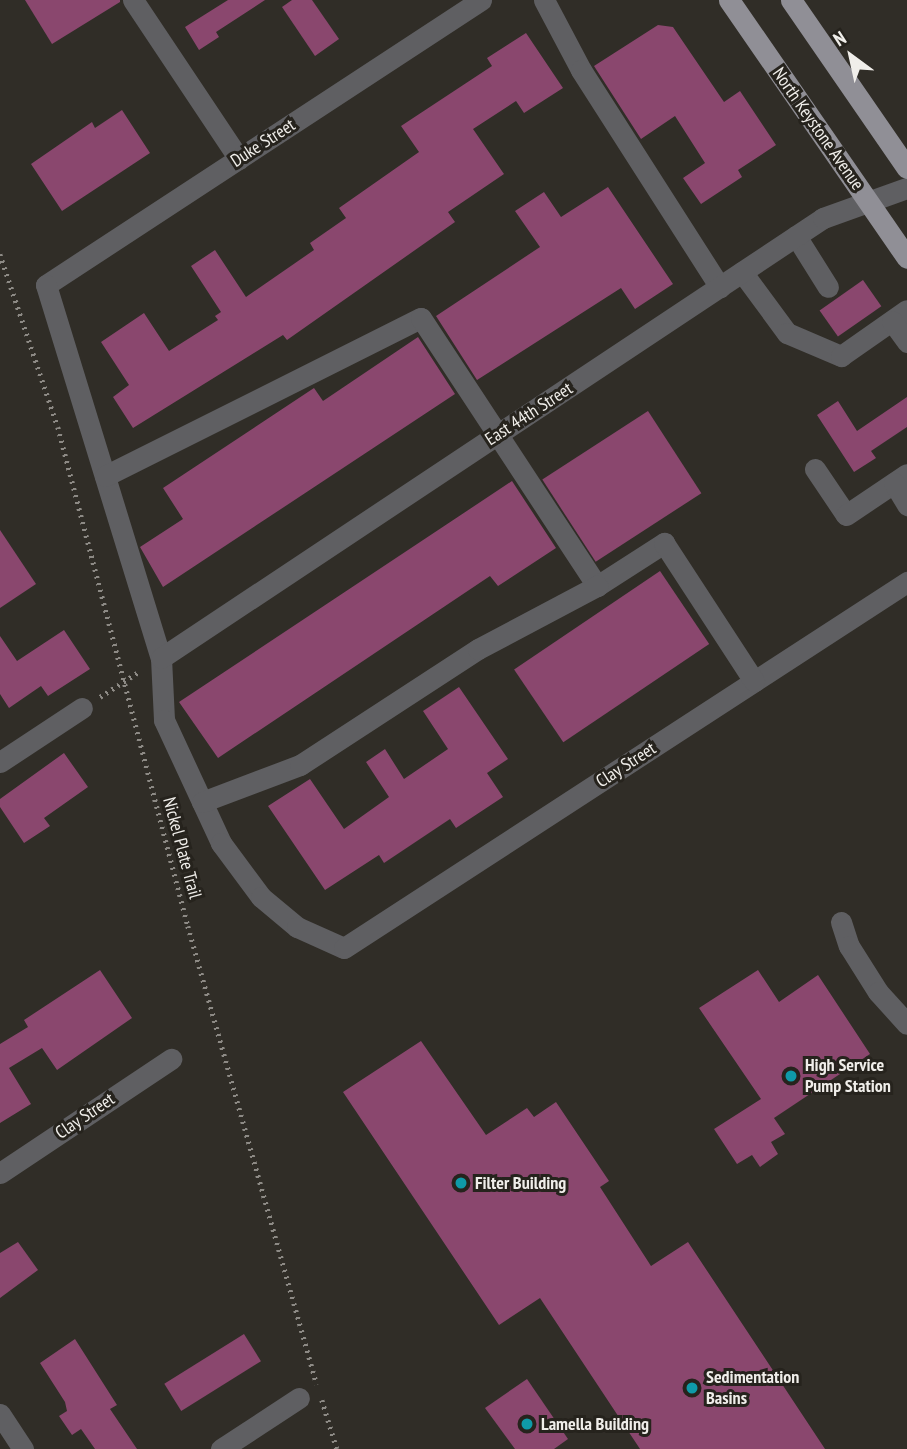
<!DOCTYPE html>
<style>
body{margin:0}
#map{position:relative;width:907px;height:1449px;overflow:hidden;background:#302d27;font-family:"PT Sans Narrow",sans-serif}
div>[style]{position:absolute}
.building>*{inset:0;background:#8a476e;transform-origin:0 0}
.path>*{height:4.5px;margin-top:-2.25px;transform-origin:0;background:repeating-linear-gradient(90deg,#8d8a85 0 2px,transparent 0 7px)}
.minor>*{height:21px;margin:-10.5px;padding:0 10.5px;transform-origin:10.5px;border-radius:10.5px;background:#5f5f62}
.major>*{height:21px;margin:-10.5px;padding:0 10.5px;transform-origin:10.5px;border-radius:10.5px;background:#908f96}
.dots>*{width:19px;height:19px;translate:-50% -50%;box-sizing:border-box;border:4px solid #26231d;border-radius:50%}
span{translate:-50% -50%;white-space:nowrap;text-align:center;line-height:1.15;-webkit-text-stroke:6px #26231d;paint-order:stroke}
.street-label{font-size:18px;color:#f0eeea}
.poi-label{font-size:18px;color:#f0eeea;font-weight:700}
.left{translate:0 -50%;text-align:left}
.north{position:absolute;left:816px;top:21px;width:70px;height:70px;-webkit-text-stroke:5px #26231d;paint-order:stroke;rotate:327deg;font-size:19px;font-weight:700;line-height:28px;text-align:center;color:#f0eeea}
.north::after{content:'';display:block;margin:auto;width:24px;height:32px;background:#f0eeea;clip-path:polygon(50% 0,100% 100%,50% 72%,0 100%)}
</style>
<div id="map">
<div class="building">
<div style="clip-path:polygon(25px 0,120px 0,120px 2px,52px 44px)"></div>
<div style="clip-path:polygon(228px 0,265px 0,216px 32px,219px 37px,199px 50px,185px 27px)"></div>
<div style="clip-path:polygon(292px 0,312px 0,339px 39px,315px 56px,282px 7px)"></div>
<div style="clip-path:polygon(658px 25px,673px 27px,724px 102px,740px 91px,776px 145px,738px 170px,742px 177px,701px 204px,683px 178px,705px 163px,675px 116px,641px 139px,594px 66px)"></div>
<div style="clip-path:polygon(526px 33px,563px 88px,524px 113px,516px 101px,473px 129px,504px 174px,448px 212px,455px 222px,287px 340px,283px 335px,133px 428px,113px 397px,129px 385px,101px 342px,144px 313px,169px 351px,218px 320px,215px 316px,221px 312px,191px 266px,215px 250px,246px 297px,314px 250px,310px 243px,346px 218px,339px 208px,419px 152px,401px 126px,492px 66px,487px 58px)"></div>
<div style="clip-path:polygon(122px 110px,150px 153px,62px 211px,31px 164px,92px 122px,95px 128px)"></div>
<div style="clip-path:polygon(608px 187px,673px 284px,635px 309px,621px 288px,477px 380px,436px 316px,540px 247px,515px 211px,544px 192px,561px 217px)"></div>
<div style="left:863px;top:280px;width:32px;height:53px;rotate:55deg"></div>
<div style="clip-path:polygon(418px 337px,455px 394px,163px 587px,140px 547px,183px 519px,163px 488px,314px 388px,323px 401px)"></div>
<div style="clip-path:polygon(907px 397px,907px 427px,871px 451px,876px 458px,854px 472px,817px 415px,838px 401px,857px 431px)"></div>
<div style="left:648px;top:411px;width:98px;height:126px;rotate:57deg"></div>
<div style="clip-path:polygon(512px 481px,556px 548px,498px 586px,490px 576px,218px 758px,179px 702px)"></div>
<div style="clip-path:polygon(0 530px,36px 584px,0 608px)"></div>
<div style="left:660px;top:571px;width:88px;height:176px;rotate:56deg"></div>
<div style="clip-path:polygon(64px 630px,90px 669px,48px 696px,41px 686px,9px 708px,0 694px,0 636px,17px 661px)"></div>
<div style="clip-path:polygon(459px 687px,508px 759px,487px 773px,503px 797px,456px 828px,450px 819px,384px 863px,379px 855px,325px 890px,268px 806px,310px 779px,344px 829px,389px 797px,366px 762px,385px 749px,404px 779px,448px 749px,423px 711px)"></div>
<div style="clip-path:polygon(64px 753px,88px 787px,44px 818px,50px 826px,24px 843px,0 807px,0 799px)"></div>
<div style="clip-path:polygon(100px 970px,132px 1018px,57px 1070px,42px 1048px,9px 1068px,31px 1104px,0 1123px,0 1044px,28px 1027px,24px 1020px)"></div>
<div style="clip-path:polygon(758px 970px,779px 1002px,818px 975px,870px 1054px,774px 1118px,785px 1134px,771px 1142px,778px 1154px,760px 1167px,752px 1155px,737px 1164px,714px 1129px,761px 1099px,699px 1008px)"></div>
<div style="clip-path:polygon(421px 1041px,486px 1135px,527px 1108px,534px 1117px,556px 1102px,609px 1181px,600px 1187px,651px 1266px,688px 1242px,825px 1449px,640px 1449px,540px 1298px,499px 1325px,343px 1092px)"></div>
<div style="clip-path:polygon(18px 1242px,38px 1270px,0 1298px,0 1253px)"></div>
<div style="left:244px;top:1334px;width:32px;height:94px;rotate:58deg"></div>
<div style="clip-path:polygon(75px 1339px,117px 1405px,110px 1409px,137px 1449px,95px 1449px,81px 1429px,72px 1435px,59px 1416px,67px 1411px,65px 1402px,40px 1363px)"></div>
<div style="clip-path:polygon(527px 1379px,568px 1439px,554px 1449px,515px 1449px,485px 1408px)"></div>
</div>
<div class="path">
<div style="left:0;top:254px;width:182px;rotate:71.5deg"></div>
<div style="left:58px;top:427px;width:516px;rotate:75.4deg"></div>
<div style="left:188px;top:926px;width:476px;rotate:74.3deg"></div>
<div style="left:100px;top:697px;width:48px;rotate:-33deg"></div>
<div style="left:322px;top:1400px;width:51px;rotate:73deg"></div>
</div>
<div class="minor">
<div style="left:133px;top:0;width:191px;rotate:56.3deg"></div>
<div style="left:481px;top:0;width:520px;rotate:146.77deg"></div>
<div style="left:46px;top:285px;width:390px;rotate:72.9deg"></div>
<div style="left:161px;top:658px;width:62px;rotate:87.2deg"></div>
<div style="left:164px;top:720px;width:136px;rotate:65.1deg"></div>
<div style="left:221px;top:843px;width:67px;rotate:53.5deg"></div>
<div style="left:261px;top:897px;width:47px;rotate:39.8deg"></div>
<div style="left:297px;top:927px;width:51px;rotate:24.1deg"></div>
<div style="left:344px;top:948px;width:672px;rotate:-33.03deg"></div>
<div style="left:544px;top:0;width:79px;rotate:62.1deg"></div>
<div style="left:581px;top:70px;width:258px;rotate:57.4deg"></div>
<div style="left:796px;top:236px;width:60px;rotate:57.9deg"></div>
<div style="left:742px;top:272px;width:76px;rotate:53.6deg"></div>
<div style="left:787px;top:333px;width:59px;rotate:23.1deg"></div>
<div style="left:841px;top:356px;width:80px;rotate:-34.9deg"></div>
<div style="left:892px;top:321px;width:26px;rotate:54deg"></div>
<div style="left:815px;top:469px;width:55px;rotate:56deg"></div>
<div style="left:846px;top:515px;width:73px;rotate:-33.9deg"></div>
<div style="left:105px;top:476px;width:353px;rotate:-26.6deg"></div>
<div style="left:421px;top:318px;width:321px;rotate:56.7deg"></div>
<div style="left:597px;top:586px;width:80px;rotate:-32.7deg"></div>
<div style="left:664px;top:543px;width:165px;rotate:56.9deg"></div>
<div style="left:894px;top:483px;width:26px;rotate:59deg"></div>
<div style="left:161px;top:658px;width:795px;rotate:-33.61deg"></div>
<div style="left:823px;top:218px;width:89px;rotate:-19.7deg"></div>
<div style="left:0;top:762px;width:98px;rotate:-33.4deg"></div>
<div style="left:202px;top:802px;width:105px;rotate:-20.7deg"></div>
<div style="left:300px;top:765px;width:212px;rotate:-33.1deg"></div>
<div style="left:478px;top:649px;width:135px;rotate:-27.9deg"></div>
<div style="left:841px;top:922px;width:25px;rotate:72deg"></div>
<div style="left:849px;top:946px;width:54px;rotate:57.8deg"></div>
<div style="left:878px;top:992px;width:43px;rotate:47.8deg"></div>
<div style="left:0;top:1173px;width:206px;rotate:-33.7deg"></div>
<div style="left:0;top:1414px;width:42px;rotate:56.7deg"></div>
<div style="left:221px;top:1449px;width:93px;rotate:-33.2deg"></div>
</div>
<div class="major">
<div style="left:729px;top:0;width:313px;rotate:55.4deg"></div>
<div style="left:791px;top:0;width:204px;rotate:55.4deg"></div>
</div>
<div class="dots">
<div style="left:791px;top:1076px;background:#0f9aa8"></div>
<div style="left:461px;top:1183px;background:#0f9aa8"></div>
<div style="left:692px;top:1388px;background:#0f9aa8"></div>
<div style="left:527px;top:1424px;background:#0f9aa8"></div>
</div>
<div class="street-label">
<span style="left:818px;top:129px;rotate:55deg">North Keystone Avenue</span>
<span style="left:263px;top:143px;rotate:-33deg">Duke Street</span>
<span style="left:529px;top:414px;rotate:-33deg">East 44th Street</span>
<span style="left:626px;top:765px;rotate:-33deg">Clay Street</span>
<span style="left:182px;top:848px;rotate:75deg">Nickel Plate Trail</span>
<span style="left:85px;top:1116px;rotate:-34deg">Clay Street</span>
</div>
<div class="poi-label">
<span class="left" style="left:805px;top:1076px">High Service<br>Pump Station</span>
<span class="left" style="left:475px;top:1183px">Filter Building</span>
<span class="left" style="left:706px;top:1388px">Sedimentation<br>Basins</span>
<span class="left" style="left:541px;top:1424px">Lamella Building</span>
</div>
<div class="north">N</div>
</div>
